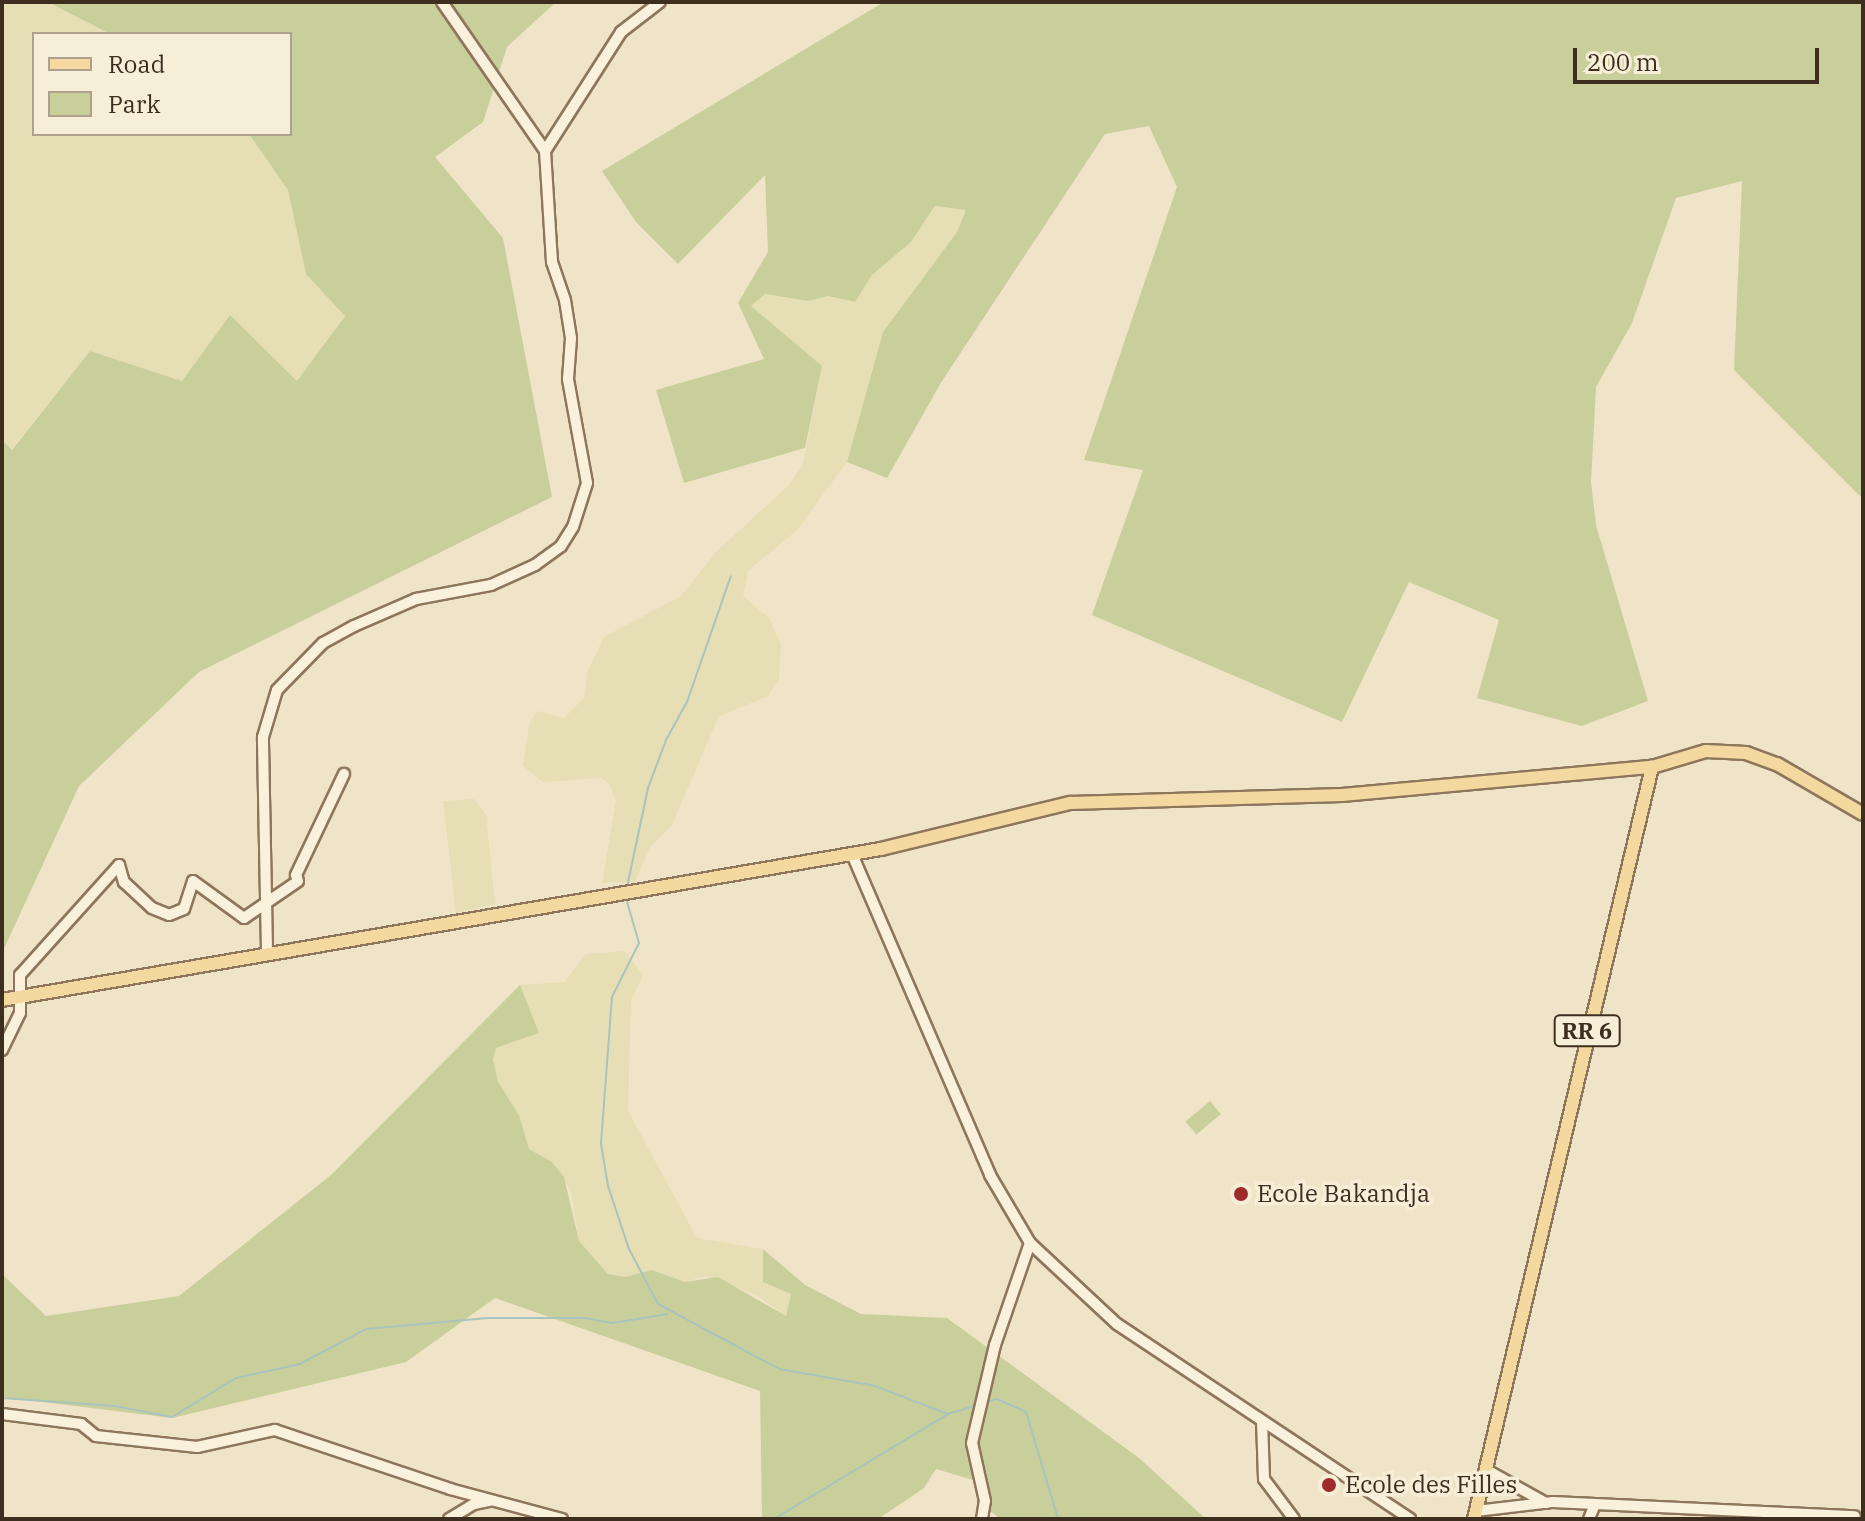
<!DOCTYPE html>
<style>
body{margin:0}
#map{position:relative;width:1865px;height:1521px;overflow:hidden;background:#f0e4c8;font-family:"IBM Plex Serif",serif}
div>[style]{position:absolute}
.farmland>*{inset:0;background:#e6deb5}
.green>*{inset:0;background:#c9cf9b;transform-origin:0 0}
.stream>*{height:2px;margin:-1px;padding:0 1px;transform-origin:1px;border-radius:1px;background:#a9c4bc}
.roads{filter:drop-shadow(2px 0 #8d765c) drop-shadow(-2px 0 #8d765c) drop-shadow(0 2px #8d765c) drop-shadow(0 -2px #8d765c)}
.minor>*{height:10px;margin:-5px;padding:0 5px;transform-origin:5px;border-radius:5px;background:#faf1dc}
.major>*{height:12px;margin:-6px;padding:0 6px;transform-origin:6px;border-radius:6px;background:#f3d9a0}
.dots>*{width:22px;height:22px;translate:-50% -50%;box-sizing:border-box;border:4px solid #f7eed8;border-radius:50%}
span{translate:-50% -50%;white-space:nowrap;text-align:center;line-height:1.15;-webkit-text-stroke:7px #f7eed8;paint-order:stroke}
.shield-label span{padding:2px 6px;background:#f7eed8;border:2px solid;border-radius:6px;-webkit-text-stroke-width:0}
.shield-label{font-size:22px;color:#3d2e20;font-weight:700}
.poi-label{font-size:24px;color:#3d2e20}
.left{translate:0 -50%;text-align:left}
.frame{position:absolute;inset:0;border:4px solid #3d2e20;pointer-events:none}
.legend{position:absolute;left:32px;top:32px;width:260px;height:104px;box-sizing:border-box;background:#f7eed8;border:2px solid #ada18e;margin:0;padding:10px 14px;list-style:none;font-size:24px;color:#3d2e20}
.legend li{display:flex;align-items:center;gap:16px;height:40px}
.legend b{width:40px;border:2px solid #ada18e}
.scale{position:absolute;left:1573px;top:48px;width:246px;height:36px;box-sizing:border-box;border:4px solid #3d2e20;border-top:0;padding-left:10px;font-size:24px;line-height:28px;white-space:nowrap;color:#3d2e20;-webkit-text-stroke:6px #f7eed8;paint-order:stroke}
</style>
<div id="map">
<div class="farmland">
<div style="clip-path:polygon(2px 2px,48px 2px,110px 34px,34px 34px,34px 134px,249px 134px,288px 190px,306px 274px,345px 315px,297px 381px,182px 381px,90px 351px,11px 450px,2px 440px)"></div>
<div style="clip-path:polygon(936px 206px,966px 210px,957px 232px,883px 332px,847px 462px,797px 530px,748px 571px,743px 596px,769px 618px,781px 644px,779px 679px,768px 696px,719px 716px,672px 825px,650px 847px,635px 882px,602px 883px,616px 801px,609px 784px,601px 778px,543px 782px,523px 766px,529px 725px,537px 711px,564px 718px,584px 698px,587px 672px,604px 637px,681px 596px,716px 552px,789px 485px,803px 464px,822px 366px,751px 306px,764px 294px,808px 301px,827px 296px,855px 302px,872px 275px,911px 242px)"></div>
<div style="clip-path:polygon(474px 799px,486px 814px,495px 904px,456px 913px,443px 801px)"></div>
<div style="clip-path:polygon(625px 951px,643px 975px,631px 1001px,628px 1111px,697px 1238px,763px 1249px,763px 1282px,791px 1294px,786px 1316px,756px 1295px,706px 1276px,685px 1282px,652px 1270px,625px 1277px,608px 1274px,579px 1241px,571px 1191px,552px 1162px,529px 1150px,519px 1115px,498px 1082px,493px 1059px,496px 1048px,539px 1033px,520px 985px,564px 982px,586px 954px)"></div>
</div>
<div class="green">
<div style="clip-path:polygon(48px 2px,556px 2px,507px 47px,483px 122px,435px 157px,503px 238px,552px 497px,199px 672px,79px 786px,2px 953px,2px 440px,12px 450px,90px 351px,182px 381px,230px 315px,297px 381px,345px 316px,306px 274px,288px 190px,249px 134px,290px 134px,290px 34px,110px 34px)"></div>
<div style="clip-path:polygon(884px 2px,1863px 2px,1863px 499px,1734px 370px,1742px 181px,1676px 198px,1632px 323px,1596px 387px,1591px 482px,1596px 525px,1648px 701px,1582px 726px,1477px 698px,1499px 620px,1409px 582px,1342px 722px,1092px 615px,1143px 470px,1084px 460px,1177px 187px,1149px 126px,1105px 134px,942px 381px,887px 478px,847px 462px,883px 332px,957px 232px,966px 210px,935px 206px,911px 242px,872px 275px,855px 302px,828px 296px,808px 301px,765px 294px,751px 306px,822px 366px,805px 448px,684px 483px,656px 390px,764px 359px,738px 303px,768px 252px,765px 175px,678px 264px,636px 222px,602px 171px)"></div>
<div style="clip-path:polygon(520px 985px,539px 1033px,496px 1048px,493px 1059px,498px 1082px,519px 1115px,529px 1149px,552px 1162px,564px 1177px,579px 1241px,608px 1274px,625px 1277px,652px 1270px,685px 1282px,718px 1277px,786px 1316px,791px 1294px,763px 1282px,763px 1249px,805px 1285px,861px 1314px,947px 1318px,1139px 1458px,1206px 1519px,1001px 1519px,990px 1511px,980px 1482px,936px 1469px,924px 1488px,878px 1519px,762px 1519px,760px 1391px,495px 1298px,406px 1362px,172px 1418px,2px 1397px,2px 1274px,46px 1316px,179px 1296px,331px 1175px)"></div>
<div style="left:1210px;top:1101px;width:17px;height:32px;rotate:50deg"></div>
</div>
<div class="stream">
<div style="left:627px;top:887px;width:101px;rotate:-78deg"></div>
<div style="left:648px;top:788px;width:51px;rotate:-69.4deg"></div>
<div style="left:666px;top:740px;width:43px;rotate:-61.1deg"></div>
<div style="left:687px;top:702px;width:133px;rotate:-70.8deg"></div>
<div style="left:626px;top:898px;width:47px;rotate:73.9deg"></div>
<div style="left:639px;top:943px;width:60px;rotate:116.6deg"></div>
<div style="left:612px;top:997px;width:147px;rotate:94.3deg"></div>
<div style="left:601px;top:1144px;width:43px;rotate:80.5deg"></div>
<div style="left:608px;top:1186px;width:66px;rotate:71.6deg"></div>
<div style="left:629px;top:1249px;width:62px;rotate:62.2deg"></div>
<div style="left:658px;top:1304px;width:137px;rotate:28.2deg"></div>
<div style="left:779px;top:1369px;width:97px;rotate:10deg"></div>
<div style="left:875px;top:1386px;width:78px;rotate:21deg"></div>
<div style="left:2px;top:1398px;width:113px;rotate:4deg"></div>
<div style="left:115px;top:1406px;width:58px;rotate:10.9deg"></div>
<div style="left:172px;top:1417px;width:75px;rotate:-31.4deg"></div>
<div style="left:236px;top:1378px;width:66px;rotate:-12.3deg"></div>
<div style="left:300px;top:1364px;width:75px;rotate:-27.9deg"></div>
<div style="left:366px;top:1329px;width:122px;rotate:-5.2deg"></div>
<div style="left:488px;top:1318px;width:96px"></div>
<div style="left:584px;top:1318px;width:29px;rotate:10deg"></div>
<div style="left:613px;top:1323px;width:55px;rotate:-9.5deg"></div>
<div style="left:987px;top:1402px;width:10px;rotate:-17deg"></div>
<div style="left:997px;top:1399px;width:32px;rotate:24deg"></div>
<div style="left:1026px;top:1412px;width:112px;rotate:73.3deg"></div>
<div style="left:774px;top:1519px;width:203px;rotate:-31.1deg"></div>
<div style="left:948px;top:1414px;width:30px;rotate:-17deg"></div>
</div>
<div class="roads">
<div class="minor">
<div style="left:442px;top:2px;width:181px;rotate:55.3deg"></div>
<div style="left:852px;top:854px;width:349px;rotate:66.7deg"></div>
<div style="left:990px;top:1175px;width:79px;rotate:59.5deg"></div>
<div style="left:1030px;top:1243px;width:119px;rotate:43deg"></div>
<div style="left:1117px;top:1324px;width:352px;rotate:33.6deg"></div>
<div style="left:267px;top:951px;width:214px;rotate:-91.1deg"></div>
<div style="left:263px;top:737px;width:49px;rotate:-73.4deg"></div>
<div style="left:277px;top:690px;width:66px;rotate:-45.6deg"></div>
<div style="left:323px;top:643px;width:35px;rotate:-29deg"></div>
<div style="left:354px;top:626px;width:68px;rotate:-23.5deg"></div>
<div style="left:416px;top:599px;width:76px;rotate:-10.6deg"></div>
<div style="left:491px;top:585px;width:48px;rotate:-24.4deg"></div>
<div style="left:535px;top:565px;width:32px;rotate:-36deg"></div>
<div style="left:561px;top:546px;width:22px;rotate:-58deg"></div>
<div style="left:573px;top:527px;width:46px;rotate:-72.3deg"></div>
<div style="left:587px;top:483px;width:106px;rotate:-100.4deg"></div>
<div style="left:568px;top:379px;width:41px;rotate:-85.8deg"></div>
<div style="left:571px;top:338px;width:38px;rotate:-99deg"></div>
<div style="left:565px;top:300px;width:40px;rotate:-108.9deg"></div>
<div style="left:552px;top:262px;width:111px;rotate:-93.6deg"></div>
<div style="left:545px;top:151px;width:141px;rotate:-57.4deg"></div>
<div style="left:621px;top:32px;width:49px;rotate:-37.6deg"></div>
<div style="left:2px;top:1050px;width:41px;rotate:-64.1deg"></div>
<div style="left:20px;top:1013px;width:38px;rotate:-90deg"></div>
<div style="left:20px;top:975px;width:148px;rotate:-48deg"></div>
<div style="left:119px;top:865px;width:18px;rotate:74deg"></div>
<div style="left:124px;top:882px;width:38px;rotate:43deg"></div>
<div style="left:152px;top:908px;width:18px;rotate:22deg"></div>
<div style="left:169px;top:915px;width:16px;rotate:-22deg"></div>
<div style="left:184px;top:909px;width:29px;rotate:-72deg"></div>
<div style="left:193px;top:881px;width:63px;rotate:36deg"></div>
<div style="left:244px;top:918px;width:65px;rotate:-34.4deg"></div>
<div style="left:298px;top:881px;width:6px;rotate:-108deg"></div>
<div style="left:296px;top:875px;width:112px;rotate:-64.6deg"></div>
<div style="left:2px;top:1414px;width:80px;rotate:7.2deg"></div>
<div style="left:81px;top:1424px;width:19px;rotate:39deg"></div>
<div style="left:96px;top:1436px;width:102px;rotate:6.2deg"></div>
<div style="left:197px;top:1447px;width:80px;rotate:-12.3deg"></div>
<div style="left:275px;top:1430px;width:185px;rotate:18.6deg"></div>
<div style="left:450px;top:1489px;width:116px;rotate:15deg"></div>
<div style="left:1262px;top:1421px;width:58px;rotate:88deg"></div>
<div style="left:1264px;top:1479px;width:50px;rotate:53.1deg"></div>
<div style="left:1485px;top:1469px;width:70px;rotate:29.1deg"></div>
<div style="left:1476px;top:1511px;width:78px;rotate:-6.7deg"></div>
<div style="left:1553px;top:1502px;width:302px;rotate:2.7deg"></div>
<div style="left:449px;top:1519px;width:29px;rotate:-31deg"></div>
<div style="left:474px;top:1504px;width:16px;rotate:-11deg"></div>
<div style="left:982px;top:1519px;width:18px;rotate:-81deg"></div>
<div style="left:985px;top:1501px;width:59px;rotate:-102.6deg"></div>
<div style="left:972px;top:1443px;width:101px;rotate:-76.8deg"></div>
<div style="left:995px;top:1345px;width:108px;rotate:-71.1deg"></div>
<div style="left:1589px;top:1519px;width:16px;rotate:-68deg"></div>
</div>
<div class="major">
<div style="left:2px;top:1000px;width:892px;rotate:-9.75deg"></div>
<div style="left:881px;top:849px;width:195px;rotate:-13.7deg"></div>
<div style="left:1070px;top:803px;width:272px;rotate:-1.7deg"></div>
<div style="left:1342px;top:795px;width:311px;rotate:-5.2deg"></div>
<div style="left:1474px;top:1519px;width:773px;rotate:-76.68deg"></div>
<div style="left:1652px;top:767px;width:56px;rotate:-16.5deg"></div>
<div style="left:1706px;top:751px;width:40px;rotate:2.9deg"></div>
<div style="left:1746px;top:753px;width:33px;rotate:20deg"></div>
<div style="left:1777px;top:764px;width:99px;rotate:30.2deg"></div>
</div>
</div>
<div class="dots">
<div style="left:1241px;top:1194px;background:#9e2a2b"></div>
<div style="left:1329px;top:1485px;background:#9e2a2b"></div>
</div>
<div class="shield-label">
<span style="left:1587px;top:1031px">RR 6</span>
</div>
<div class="poi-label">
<span class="left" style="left:1257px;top:1194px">Ecole Bakandja</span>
<span class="left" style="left:1345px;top:1485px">Ecole des Filles</span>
</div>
<div class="frame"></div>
<ul class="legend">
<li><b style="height:10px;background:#f3d9a0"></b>Road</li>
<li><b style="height:22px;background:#c9cf9b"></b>Park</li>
</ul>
<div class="scale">200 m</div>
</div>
